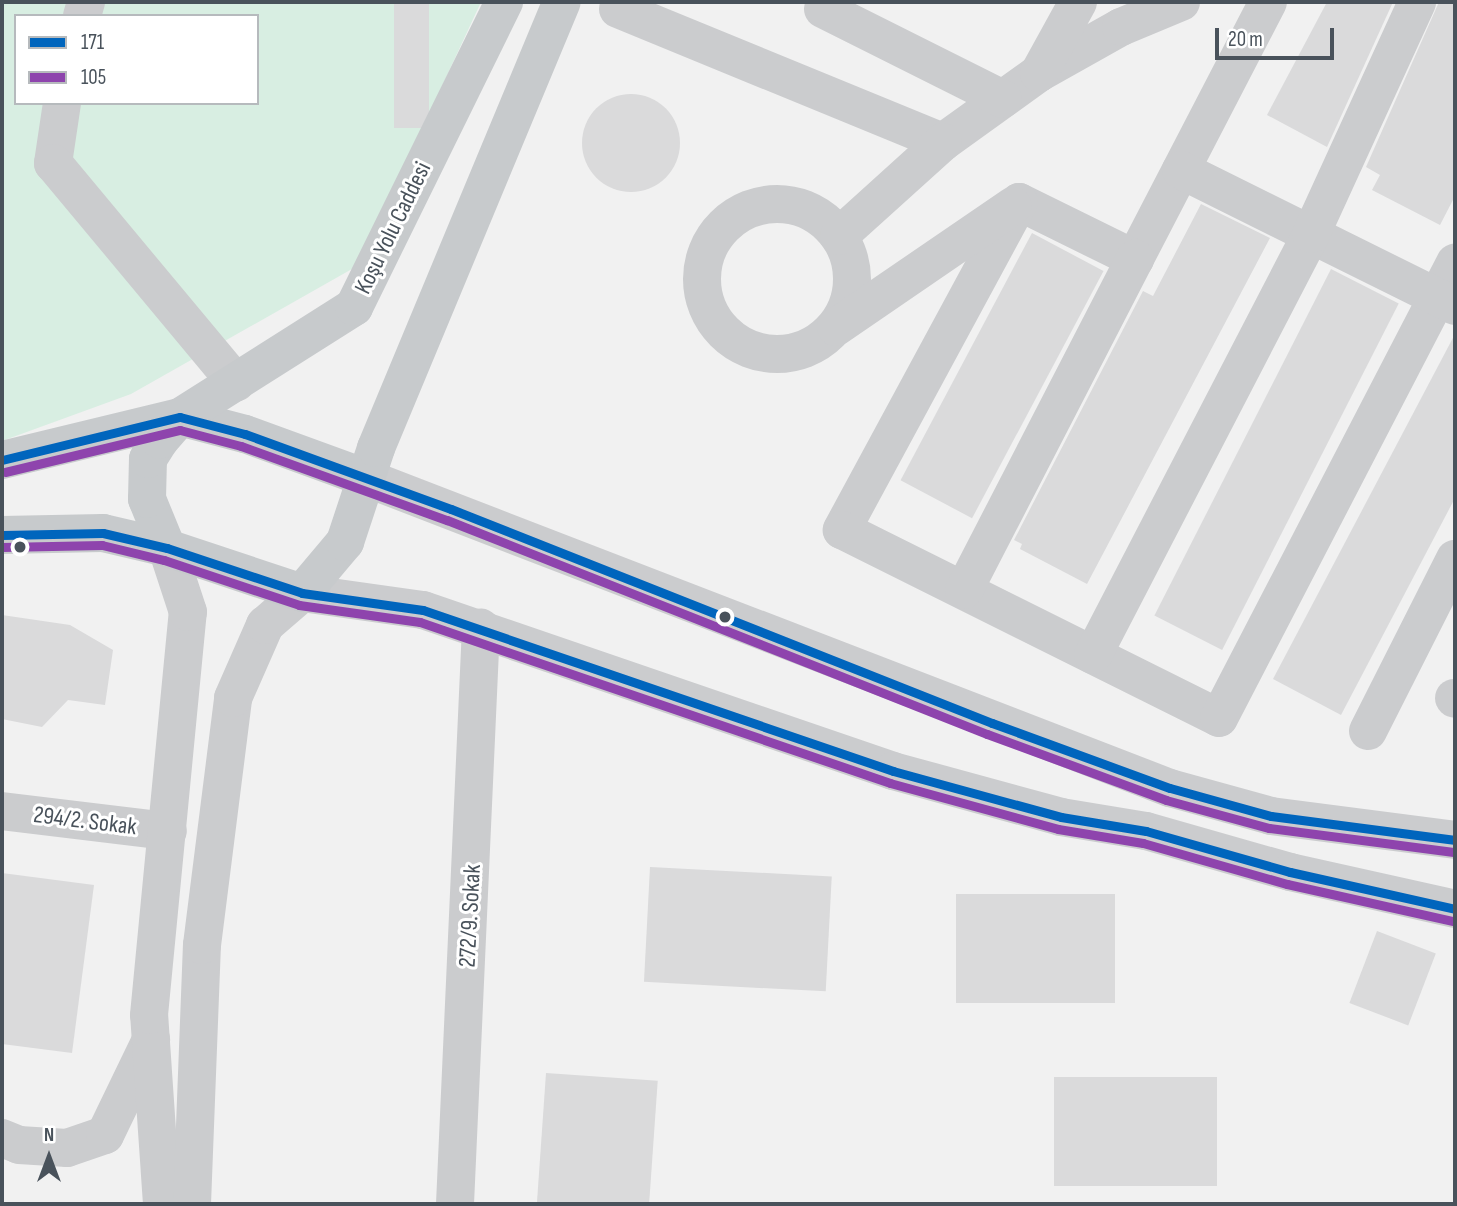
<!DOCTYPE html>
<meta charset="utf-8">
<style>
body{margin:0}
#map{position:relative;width:1457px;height:1206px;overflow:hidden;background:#f1f1f1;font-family:"Sofia Sans Condensed",sans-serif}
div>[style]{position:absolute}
.green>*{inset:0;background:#d8eee2}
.building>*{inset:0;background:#dadadb;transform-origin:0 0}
.round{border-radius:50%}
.minor>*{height:38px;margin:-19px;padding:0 19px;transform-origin:19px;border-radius:19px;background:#cbccce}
.minor>.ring{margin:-19px;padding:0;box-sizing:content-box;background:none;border:38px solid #cbccce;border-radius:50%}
.major>*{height:38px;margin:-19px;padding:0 19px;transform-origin:19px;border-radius:19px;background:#c7cacc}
.bus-1>*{height:9px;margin:-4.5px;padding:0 4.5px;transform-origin:4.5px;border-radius:4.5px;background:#0065bd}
.bus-2>*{height:9px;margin:-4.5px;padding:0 4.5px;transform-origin:4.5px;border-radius:4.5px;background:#8e44ad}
.dots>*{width:19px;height:19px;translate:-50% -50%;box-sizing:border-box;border:4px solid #fff;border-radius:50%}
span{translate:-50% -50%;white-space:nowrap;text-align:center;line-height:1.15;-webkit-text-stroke:6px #fff;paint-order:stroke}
.street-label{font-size:24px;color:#49525b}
.frame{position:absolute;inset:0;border:4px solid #49525b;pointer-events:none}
.legend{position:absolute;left:14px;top:14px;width:245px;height:91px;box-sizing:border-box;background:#fff;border:2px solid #b6babd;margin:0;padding:9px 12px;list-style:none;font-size:21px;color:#49525b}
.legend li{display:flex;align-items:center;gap:14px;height:35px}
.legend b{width:35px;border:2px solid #b6babd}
.north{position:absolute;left:14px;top:1122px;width:70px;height:70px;-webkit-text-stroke:5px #fff;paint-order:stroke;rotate:0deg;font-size:19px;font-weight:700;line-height:28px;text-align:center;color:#49525b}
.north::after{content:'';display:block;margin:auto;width:24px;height:32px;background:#49525b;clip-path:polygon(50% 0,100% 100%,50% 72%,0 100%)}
.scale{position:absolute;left:1215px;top:28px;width:119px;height:32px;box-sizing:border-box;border:4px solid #49525b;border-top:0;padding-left:9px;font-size:21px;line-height:24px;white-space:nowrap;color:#49525b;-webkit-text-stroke:5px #fff;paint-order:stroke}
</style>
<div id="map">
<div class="green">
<div style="clip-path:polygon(evenodd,2px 2px,481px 2px,359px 265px,131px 394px,2px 441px,2px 2px,16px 16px,257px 16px,257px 103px,16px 103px,16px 16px)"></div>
</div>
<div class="building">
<div style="left:394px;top:2px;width:35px;height:126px"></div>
<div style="clip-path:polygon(1327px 2px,1393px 2px,1327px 147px,1267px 115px)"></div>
<div style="clip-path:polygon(1439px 2px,1455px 2px,1455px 196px,1440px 225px,1372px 190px,1380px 175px,1366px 167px)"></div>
<div class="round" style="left:582px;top:94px;width:98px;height:98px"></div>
<div style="clip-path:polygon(1201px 204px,1270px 238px,1087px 584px,1020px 549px,1022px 544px,1014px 540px,1143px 291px,1153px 296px)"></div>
<div style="left:1032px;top:233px;width:81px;height:280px;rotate:28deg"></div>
<div style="left:1331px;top:269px;width:76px;height:389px;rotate:27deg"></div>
<div style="clip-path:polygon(1455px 334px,1455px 498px,1341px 715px,1273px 679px)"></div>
<div style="clip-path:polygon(2px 615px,70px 625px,113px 650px,105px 705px,68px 700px,42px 727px,2px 719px)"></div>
<div style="left:650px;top:867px;width:182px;height:115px;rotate:3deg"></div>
<div style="clip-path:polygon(2px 873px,94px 885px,72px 1053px,2px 1044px)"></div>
<div style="left:956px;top:894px;width:159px;height:109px"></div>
<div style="left:1377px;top:931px;width:63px;height:77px;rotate:21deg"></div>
<div style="left:546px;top:1073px;width:112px;height:131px;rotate:4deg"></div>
<div style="left:1054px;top:1077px;width:163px;height:109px"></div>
</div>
<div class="minor">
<div style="left:1268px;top:2px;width:289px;rotate:117.4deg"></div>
<div style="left:1135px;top:259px;width:129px;rotate:-153.8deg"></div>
<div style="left:1019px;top:202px;width:373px;rotate:118.4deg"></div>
<div style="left:842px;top:530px;width:421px;rotate:26.5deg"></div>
<div style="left:1219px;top:718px;width:513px;rotate:-62.59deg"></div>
<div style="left:618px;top:9px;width:351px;rotate:22.3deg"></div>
<div style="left:943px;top:142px;width:118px;rotate:-35.7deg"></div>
<div style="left:1039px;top:73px;width:94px;rotate:-29.3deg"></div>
<div style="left:1121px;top:27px;width:65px;rotate:-22.6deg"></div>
<div style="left:823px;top:9px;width:201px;rotate:26.6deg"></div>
<div style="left:82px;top:16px;width:15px;rotate:-74deg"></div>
<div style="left:1039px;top:73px;width:81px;rotate:-61.2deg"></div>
<div style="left:62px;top:103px;width:61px;rotate:98.5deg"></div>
<div style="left:53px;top:163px;width:286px;rotate:50.2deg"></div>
<div style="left:1181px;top:170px;width:306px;rotate:26.4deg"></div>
<div class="ring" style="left:702px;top:204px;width:112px;height:112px"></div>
<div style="left:839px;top:236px;width:140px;rotate:-42.1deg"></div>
<div style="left:836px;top:327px;width:214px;rotate:-34.4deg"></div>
<div style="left:366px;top:478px;width:862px;rotate:21.09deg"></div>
<div style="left:1170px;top:788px;width:105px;rotate:15.5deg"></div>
<div style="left:1271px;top:816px;width:186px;rotate:7.4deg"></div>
<div style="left:964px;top:590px;width:373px;rotate:-62.7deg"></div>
<div style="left:1093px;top:655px;width:474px;rotate:-62.6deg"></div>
<div style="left:1311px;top:234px;width:255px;rotate:-65.4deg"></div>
<div style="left:1454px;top:698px;width:1px;rotate:45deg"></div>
<div style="left:1368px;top:731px;width:193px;rotate:-63.2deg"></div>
<div style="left:2px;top:811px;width:167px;rotate:6.9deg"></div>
<div style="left:2px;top:1138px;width:18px;rotate:22deg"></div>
<div style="left:19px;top:1145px;width:48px;rotate:3.6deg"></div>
<div style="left:67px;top:1148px;width:40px;rotate:-18.9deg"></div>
<div style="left:105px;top:1135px;width:106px;rotate:-64.2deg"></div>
<div style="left:162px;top:1204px;width:189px;rotate:-93.9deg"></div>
<div style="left:149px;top:1015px;width:405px;rotate:-84.5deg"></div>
<div style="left:188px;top:612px;width:67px;rotate:-108.2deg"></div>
<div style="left:192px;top:1204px;width:259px;rotate:-87.8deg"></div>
<div style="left:202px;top:945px;width:249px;rotate:-82.8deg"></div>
<div style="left:233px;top:698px;width:80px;rotate:-66.3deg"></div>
<div style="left:265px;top:625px;width:49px;rotate:-40.9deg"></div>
<div style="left:302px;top:593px;width:122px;rotate:8deg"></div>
<div style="left:423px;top:610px;width:497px;rotate:18.9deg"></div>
<div style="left:893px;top:771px;width:174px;rotate:15.3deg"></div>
<div style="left:1061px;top:817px;width:86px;rotate:9.4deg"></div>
<div style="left:1146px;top:831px;width:150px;rotate:15.9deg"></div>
<div style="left:1290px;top:872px;width:169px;rotate:12.6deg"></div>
<div style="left:455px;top:1204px;width:577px;rotate:-87.42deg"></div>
</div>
<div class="major">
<div style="left:2px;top:460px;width:183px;rotate:-13.6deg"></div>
<div style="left:180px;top:417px;width:67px;rotate:14.7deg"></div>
<div style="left:245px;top:434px;width:129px;rotate:20deg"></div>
<div style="left:2px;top:535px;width:101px;rotate:-1.1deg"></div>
<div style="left:103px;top:533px;width:66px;rotate:13.2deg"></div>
<div style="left:167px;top:548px;width:142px;rotate:18.4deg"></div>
<div style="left:302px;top:593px;width:67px;rotate:-49.9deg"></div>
<div style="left:345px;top:542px;width:99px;rotate:-71.7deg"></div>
<div style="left:376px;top:448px;width:483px;rotate:-67.4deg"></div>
<div style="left:167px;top:548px;width:53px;rotate:-112.2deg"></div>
<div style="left:147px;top:499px;width:40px;rotate:-88.6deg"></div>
<div style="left:148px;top:459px;width:22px;rotate:-58deg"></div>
<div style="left:160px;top:440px;width:30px;rotate:-49deg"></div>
<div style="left:180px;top:417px;width:206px;rotate:-32.3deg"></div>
<div style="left:354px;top:307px;width:340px;rotate:-63.8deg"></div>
</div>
<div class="bus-1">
<div style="left:2px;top:460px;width:183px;rotate:-13.6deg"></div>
<div style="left:180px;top:417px;width:67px;rotate:14.7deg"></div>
<div style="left:245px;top:434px;width:219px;rotate:20deg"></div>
<div style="left:451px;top:509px;width:582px;rotate:21.58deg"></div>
<div style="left:992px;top:723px;width:189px;rotate:20.1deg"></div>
<div style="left:1170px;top:788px;width:105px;rotate:15.5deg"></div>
<div style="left:1271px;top:816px;width:186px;rotate:7.4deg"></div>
<div style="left:2px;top:535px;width:101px;rotate:-1.1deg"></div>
<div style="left:103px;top:533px;width:66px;rotate:13.2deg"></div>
<div style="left:167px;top:548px;width:142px;rotate:18.4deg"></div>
<div style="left:302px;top:593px;width:122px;rotate:8deg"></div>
<div style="left:423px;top:610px;width:497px;rotate:18.9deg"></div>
<div style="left:893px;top:771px;width:174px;rotate:15.3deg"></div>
<div style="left:1061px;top:817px;width:86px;rotate:9.4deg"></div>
<div style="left:1146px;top:831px;width:150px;rotate:15.9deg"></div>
<div style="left:1290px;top:872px;width:169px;rotate:12.6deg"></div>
</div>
<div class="bus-2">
<div style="left:5px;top:472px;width:180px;rotate:-13.5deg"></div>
<div style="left:180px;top:430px;width:63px;rotate:14.7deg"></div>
<div style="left:241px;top:446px;width:219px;rotate:19.8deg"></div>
<div style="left:447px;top:520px;width:581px;rotate:21.62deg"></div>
<div style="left:987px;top:734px;width:191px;rotate:20.2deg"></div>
<div style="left:1166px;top:800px;width:107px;rotate:15.2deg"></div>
<div style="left:1269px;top:828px;width:186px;rotate:7.4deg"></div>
<div style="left:2px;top:547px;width:100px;rotate:-1.1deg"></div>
<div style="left:102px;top:545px;width:64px;rotate:13.6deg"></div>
<div style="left:164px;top:560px;width:142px;rotate:18.4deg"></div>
<div style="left:299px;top:605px;width:122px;rotate:8deg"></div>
<div style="left:420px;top:622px;width:497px;rotate:18.9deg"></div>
<div style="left:890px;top:783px;width:174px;rotate:15.3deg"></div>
<div style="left:1058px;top:829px;width:86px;rotate:9.4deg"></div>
<div style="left:1143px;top:843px;width:150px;rotate:15.9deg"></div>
<div style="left:1287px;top:884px;width:169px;rotate:12.6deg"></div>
</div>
<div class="dots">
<div style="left:20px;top:547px;background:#49525b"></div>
<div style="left:725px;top:617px;background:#49525b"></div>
</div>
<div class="street-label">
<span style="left:393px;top:228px;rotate:-64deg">Koşu Yolu Caddesi</span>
<span style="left:85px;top:821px;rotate:7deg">294/2. Sokak</span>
<span style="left:470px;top:916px;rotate:-87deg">272/9. Sokak</span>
</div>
<div class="frame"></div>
<ul class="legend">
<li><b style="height:9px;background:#0065bd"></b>171</li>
<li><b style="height:9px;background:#8e44ad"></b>105</li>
</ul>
<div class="north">N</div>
<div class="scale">20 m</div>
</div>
